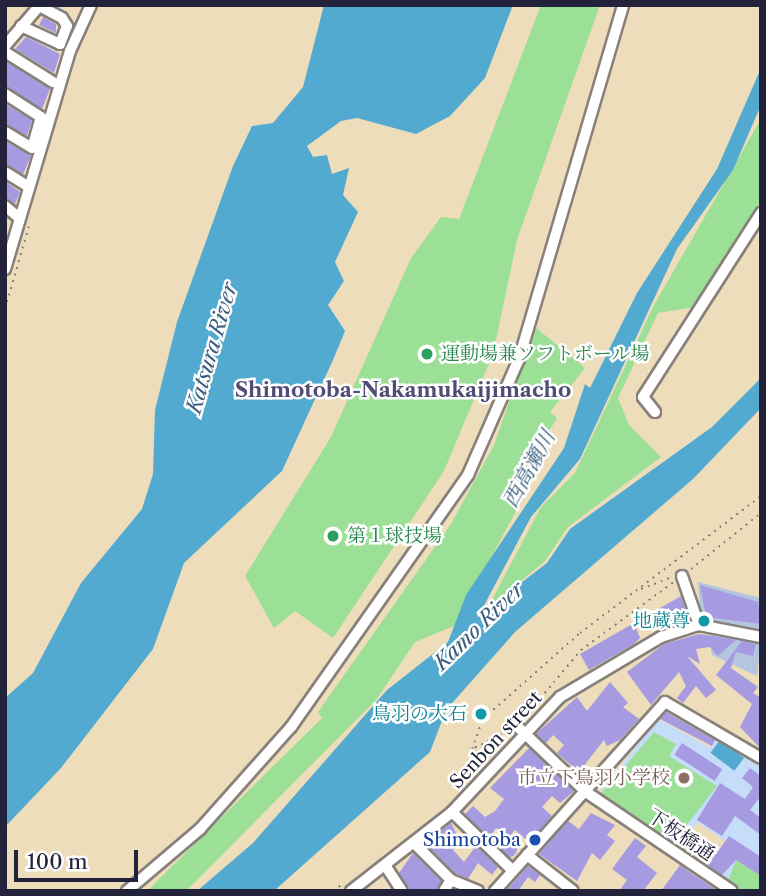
<!DOCTYPE html>
<meta charset="utf-8">
<style>
body{margin:0}
#map{position:relative;width:766px;height:896px;overflow:hidden;background:#edb;font-family:"Libre Caslon Text","Noto Serif JP",serif}
div>[style]{position:absolute}
.built>*{inset:0;background:#c6ddf9}
.industrial>*{inset:0;background:#b4c6de}
.green>*{inset:0;background:#9cdf96}
.water>*{inset:0;background:#53aad0;transform-origin:0 0}
.building>*{inset:0;background:#a69ae1;transform-origin:0 0}
.round{border-radius:50%}
.path>*{height:2px;margin-top:-1px;transform-origin:0;background:repeating-linear-gradient(90deg,#88807b 0 2px,transparent 0 7px)}
.roads{filter:drop-shadow(2px 0 #88807b) drop-shadow(-2px 0 #88807b) drop-shadow(0 2px #88807b) drop-shadow(0 -2px #88807b)}
.minor>*{height:10px;margin:-5px;padding:0 5px;transform-origin:5px;border-radius:5px;background:#fff}
.dots>*{width:19px;height:19px;translate:-50% -50%;box-sizing:border-box;border:4px solid #fff;border-radius:50%}
span{translate:-50% -50%;white-space:nowrap;text-align:center;line-height:1.15;-webkit-text-stroke:5px #fff;paint-order:stroke}
.leisure-label{font-size:19px;color:#27864d}
.left{translate:0 -50%;text-align:left}
.culture-label{font-size:19px;color:#0d838f}
.right{translate:-100% -50%;text-align:right}
.street-label{font-size:19px;color:#22223b}
.education-label{font-size:19px;color:#785e54}
.transit-label{font-size:19px;color:#164399}
.water-label{font-size:21px;color:#385f7e;font-style:italic}
.neighbourhood-label{font-size:21px;color:#504c75;font-weight:700}
.frame{position:absolute;inset:0;border:7px solid #22223b;pointer-events:none}
.scale{position:absolute;left:14px;top:850px;width:124px;height:32px;box-sizing:border-box;border:4px solid #22223b;border-top:0;padding-left:9px;font-size:21px;line-height:24px;white-space:nowrap;color:#22223b;-webkit-text-stroke:5px #fff;paint-order:stroke}
</style>
<div id="map">
<div class="built">
<div style="clip-path:polygon(658px 719px,711px 748px,717px 736px,761px 766px,761px 891px,740px 891px,705px 868px,725px 841px,697px 822px,681px 849px,598px 795px)"></div>
</div>
<div class="industrial">
<div style="clip-path:polygon(698px 582px,761px 598px,761px 634px,701px 620px)"></div>
<div style="clip-path:polygon(708px 629px,761px 640px,757px 676px,712px 655px)"></div>
</div>
<div class="green">
<div style="clip-path:polygon(541px 5px,600px 5px,517px 240px,493px 354px,444px 471px,333px 638px,295px 611px,274px 628px,245px 576px,331px 437px,411px 258px,441px 217px,459px 219px)"></div>
<div style="clip-path:polygon(761px 119px,761px 201px,695px 307px,658px 313px,618px 398px,629px 425px,661px 457px,568px 527px,545px 561px,487px 609px,541px 507px,575px 473px,654px 305px)"></div>
<div style="clip-path:polygon(535px 327px,585px 368px,550px 412px,557px 418px,528px 466px,536px 474px,454px 626px,415px 642px,376px 700px,186px 891px,147px 891px,322px 718px,318px 712px,451px 524px,494px 445px)"></div>
<div style="clip-path:polygon(654px 732px,676px 744px,669px 756px,717px 786px,686px 826px,688px 835px,676px 828px,668px 840px,600px 795px)"></div>
<div style="clip-path:polygon(736px 860px,761px 876px,761px 891px,743px 891px,728px 881px)"></div>
</div>
<div class="water">
<div style="clip-path:polygon(324px 5px,513px 5px,485px 78px,450px 116px,416px 134px,357px 118px,341px 121px,307px 146px,313px 157px,327px 155px,332px 174px,349px 168px,343px 195px,358px 212px,335px 262px,344px 281px,328px 305px,345px 331px,333px 360px,282px 471px,184px 563px,153px 649px,61px 768px,5px 827px,5px 698px,33px 673px,81px 583px,142px 509px,153px 474px,155px 410px,177px 322px,233px 166px,252px 126px,273px 123px,303px 87px)"></div>
<div style="clip-path:polygon(761px 68px,761px 105px,733px 170px,677px 249px,580px 459px,531px 517px,479px 615px,547px 563px,570px 529px,712px 427px,761px 378px,761px 408px,693px 479px,515px 632px,446px 710px,430px 752px,293px 874px,274px 891px,197px 891px,253px 843px,387px 690px,448px 642px,466px 595px,564px 448px,585px 384px,590px 388px,637px 293px,717px 169px)"></div>
<div style="left:720px;top:740px;width:30px;height:16px;rotate:37deg"></div>
</div>
<div class="building">
<div style="clip-path:polygon(43px 17px,56px 24px,56px 33px,39px 25px)"></div>
<div style="clip-path:polygon(26px 37px,60px 54px,54px 73px,15px 49px)"></div>
<div style="clip-path:polygon(7px 62px,50px 89px,42px 109px,5px 86px)"></div>
<div style="clip-path:polygon(5px 104px,32px 120px,27px 136px,5px 124px)"></div>
<div style="clip-path:polygon(5px 141px,31px 156px,23px 174px,5px 164px)"></div>
<div style="clip-path:polygon(5px 181px,20px 192px,15px 204px,5px 198px)"></div>
<div style="clip-path:polygon(700px 585px,758px 602px,761px 624px,706px 617px)"></div>
<div style="clip-path:polygon(681px 596px,689px 620px,657px 630px,653px 619px,636px 628px,640px 638px,634px 644px,589px 670px,580px 654px)"></div>
<div style="clip-path:polygon(699px 634px,736px 640px,718px 656px,710px 647px,696px 649px,700px 664px,687px 656px,716px 690px,706px 698px,696px 686px,683px 703px,677px 698px,686px 686px,679px 672px,651px 705px,627px 672px,664px 644px)"></div>
<div style="clip-path:polygon(742px 641px,756px 644px,753px 656px,736px 652px,731px 668px,758px 687px,753px 693px,761px 698px,761px 749px,740px 727px,752px 704px,716px 675px)"></div>
<div style="clip-path:polygon(610px 682px,628px 703px,623px 707px,639px 719px,620px 740px,607px 746px,604px 740px,579px 772px,557px 753px,564px 745px,553px 735px,546px 743px,536px 734px,577px 697px,587px 711px)"></div>
<div style="clip-path:polygon(666px 712px,715px 740px,712px 746px,660px 719px)"></div>
<div style="left:682px;top:743px;width:48px;height:14px;rotate:33deg"></div>
<div style="clip-path:polygon(529px 748px,574px 791px,560px 803px,552px 796px,542px 807px,552px 816px,529px 842px,515px 830px,508px 838px,496px 828px,489px 837px,465px 814px,473px 806px,485px 817px,495px 811px,504px 799px,490px 788px)"></div>
<div style="clip-path:polygon(750px 768px,761px 776px,761px 796px,750px 810px,761px 818px,761px 835px,735px 816px,722px 836px,697px 820px,720px 783px,745px 799px,753px 787px,742px 778px)"></div>
<div style="clip-path:polygon(591px 813px,615px 825px,607px 835px,615px 841px,600px 860px,592px 853px,577px 881px,539px 854px,568px 821px,579px 829px)"></div>
<div style="clip-path:polygon(451px 823px,461px 843px,453px 850px,464px 862px,476px 846px,498px 867px,492px 875px,478px 863px,468px 879px,455px 873px,425px 843px)"></div>
<div style="clip-path:polygon(729px 836px,761px 857px,761px 876px,736px 860px,722px 875px,708px 865px)"></div>
<div style="clip-path:polygon(635px 838px,646px 846px,637px 857px,657px 873px,643px 891px,619px 891px,627px 880px,612px 869px)"></div>
<div class="round" style="left:501px;top:841px;width:16px;height:16px"></div>
<div style="clip-path:polygon(413px 853px,441px 881px,436px 891px,410px 891px,399px 873px)"></div>
<div style="clip-path:polygon(680px 865px,691px 873px,718px 891px,661px 891px)"></div>
<div style="clip-path:polygon(528px 866px,540px 875px,535px 882px,528px 877px,518px 891px,506px 891px)"></div>
</div>
<div class="path">
<div style="left:5px;top:309px;width:86px;rotate:-73.9deg"></div>
<div style="left:691px;top:569px;width:90px;rotate:-38.7deg"></div>
<div style="left:641px;top:589px;width:33px;rotate:-21deg"></div>
<div style="left:522px;top:720px;width:92px;rotate:-49.9deg"></div>
<div style="left:581px;top:650px;width:117px;rotate:-36.3deg"></div>
<div style="left:508px;top:731px;width:40px;rotate:153.4deg"></div>
<div style="left:472px;top:749px;width:32px;rotate:-70deg"></div>
<div style="left:483px;top:719px;width:130px;rotate:-41.6deg"></div>
<div style="left:580px;top:633px;width:227px;rotate:-37.1deg"></div>
<div style="left:333px;top:891px;width:14px;rotate:-36deg"></div>
</div>
<div class="roads">
<div class="minor">
<div style="left:21px;top:26px;width:43px;rotate:24.8deg"></div>
<div style="left:60px;top:44px;width:19px;rotate:-69deg"></div>
<div style="left:67px;top:26px;width:9px;rotate:-122deg"></div>
<div style="left:62px;top:18px;width:26px;rotate:-152deg"></div>
<div style="left:5px;top:46px;width:54px;rotate:-49.5deg"></div>
<div style="left:5px;top:52px;width:57px;rotate:32deg"></div>
<div style="left:5px;top:94px;width:43px;rotate:32.6deg"></div>
<div style="left:41px;top:117px;width:32px;rotate:106deg"></div>
<div style="left:32px;top:148px;width:31px;rotate:-149deg"></div>
<div style="left:5px;top:172px;width:26px;rotate:32deg"></div>
<div style="left:5px;top:206px;width:17px;rotate:40deg"></div>
<div style="left:5px;top:269px;width:227px;rotate:-73.4deg"></div>
<div style="left:70px;top:51px;width:51px;rotate:-65.5deg"></div>
<div style="left:655px;top:412px;width:19px;rotate:-129deg"></div>
<div style="left:643px;top:397px;width:219px;rotate:-57.3deg"></div>
<div style="left:682px;top:576px;width:52px;rotate:70.9deg"></div>
<div style="left:517px;top:726px;width:95px;rotate:43.7deg"></div>
<div style="left:586px;top:792px;width:176px;rotate:34.1deg"></div>
<div style="left:452px;top:812px;width:83px;rotate:44deg"></div>
<div style="left:414px;top:843px;width:52px;rotate:45deg"></div>
<div style="left:527px;top:855px;width:58px;rotate:38deg"></div>
<div style="left:385px;top:865px;width:31px;rotate:57deg"></div>
<div style="left:127px;top:891px;width:96px;rotate:-40.3deg"></div>
<div style="left:200px;top:829px;width:137px;rotate:-48.3deg"></div>
<div style="left:291px;top:727px;width:308px;rotate:-54.9deg"></div>
<div style="left:468px;top:475px;width:127px;rotate:-66.3deg"></div>
<div style="left:519px;top:359px;width:369px;rotate:-73.6deg"></div>
<div style="left:351px;top:891px;width:128px;rotate:-38deg"></div>
<div style="left:452px;top:812px;width:158px;rotate:-46.8deg"></div>
<div style="left:560px;top:697px;width:117px;rotate:-30.7deg"></div>
<div style="left:661px;top:637px;width:40px;rotate:-18deg"></div>
<div style="left:699px;top:625px;width:63px;rotate:11deg"></div>
<div style="left:444px;top:891px;width:13px;rotate:-58deg"></div>
<div style="left:451px;top:880px;width:29px;rotate:22deg"></div>
<div style="left:495px;top:891px;width:254px;rotate:-48deg"></div>
<div style="left:665px;top:702px;width:111px;rotate:30.3deg"></div>
</div>
</div>
<div class="dots">
<div style="left:427px;top:354px;background:#2e9e5b"></div>
<div style="left:333px;top:536px;background:#2e9e5b"></div>
<div style="left:704px;top:621px;background:#0f9aa8"></div>
<div style="left:481px;top:714px;background:#0f9aa8"></div>
<div style="left:684px;top:778px;background:#8d6e63"></div>
<div style="left:535px;top:840px;background:#1a4fb4"></div>
</div>
<div class="leisure-label">
<span class="left" style="left:441px;top:354px">運動場兼ソフトボール場</span>
<span class="left" style="left:347px;top:536px">第１球技場</span>
</div>
<div class="culture-label">
<span class="right" style="left:690px;top:621px">地蔵尊</span>
<span class="right" style="left:467px;top:714px">鳥羽の大石</span>
</div>
<div class="street-label">
<span style="left:496px;top:740px;rotate:-47deg">Senbon street</span>
<span style="left:681px;top:835px;rotate:34deg">下板橋通</span>
</div>
<div class="education-label">
<span class="right" style="left:670px;top:778px">市立下鳥羽小学校</span>
</div>
<div class="transit-label">
<span class="right" style="left:521px;top:840px">Shimotoba</span>
</div>
<div class="water-label">
<span style="left:212px;top:348px;rotate:-74deg">Katsura River</span>
<span style="left:529px;top:469px;rotate:-61deg">西高瀬川</span>
<span style="left:479px;top:626px;rotate:-44deg">Kamo River</span>
</div>
<div class="neighbourhood-label">
<span style="left:403px;top:390px">Shimotoba-Nakamukaijimacho</span>
</div>
<div class="frame"></div>
<div class="scale">100 m</div>
</div>
